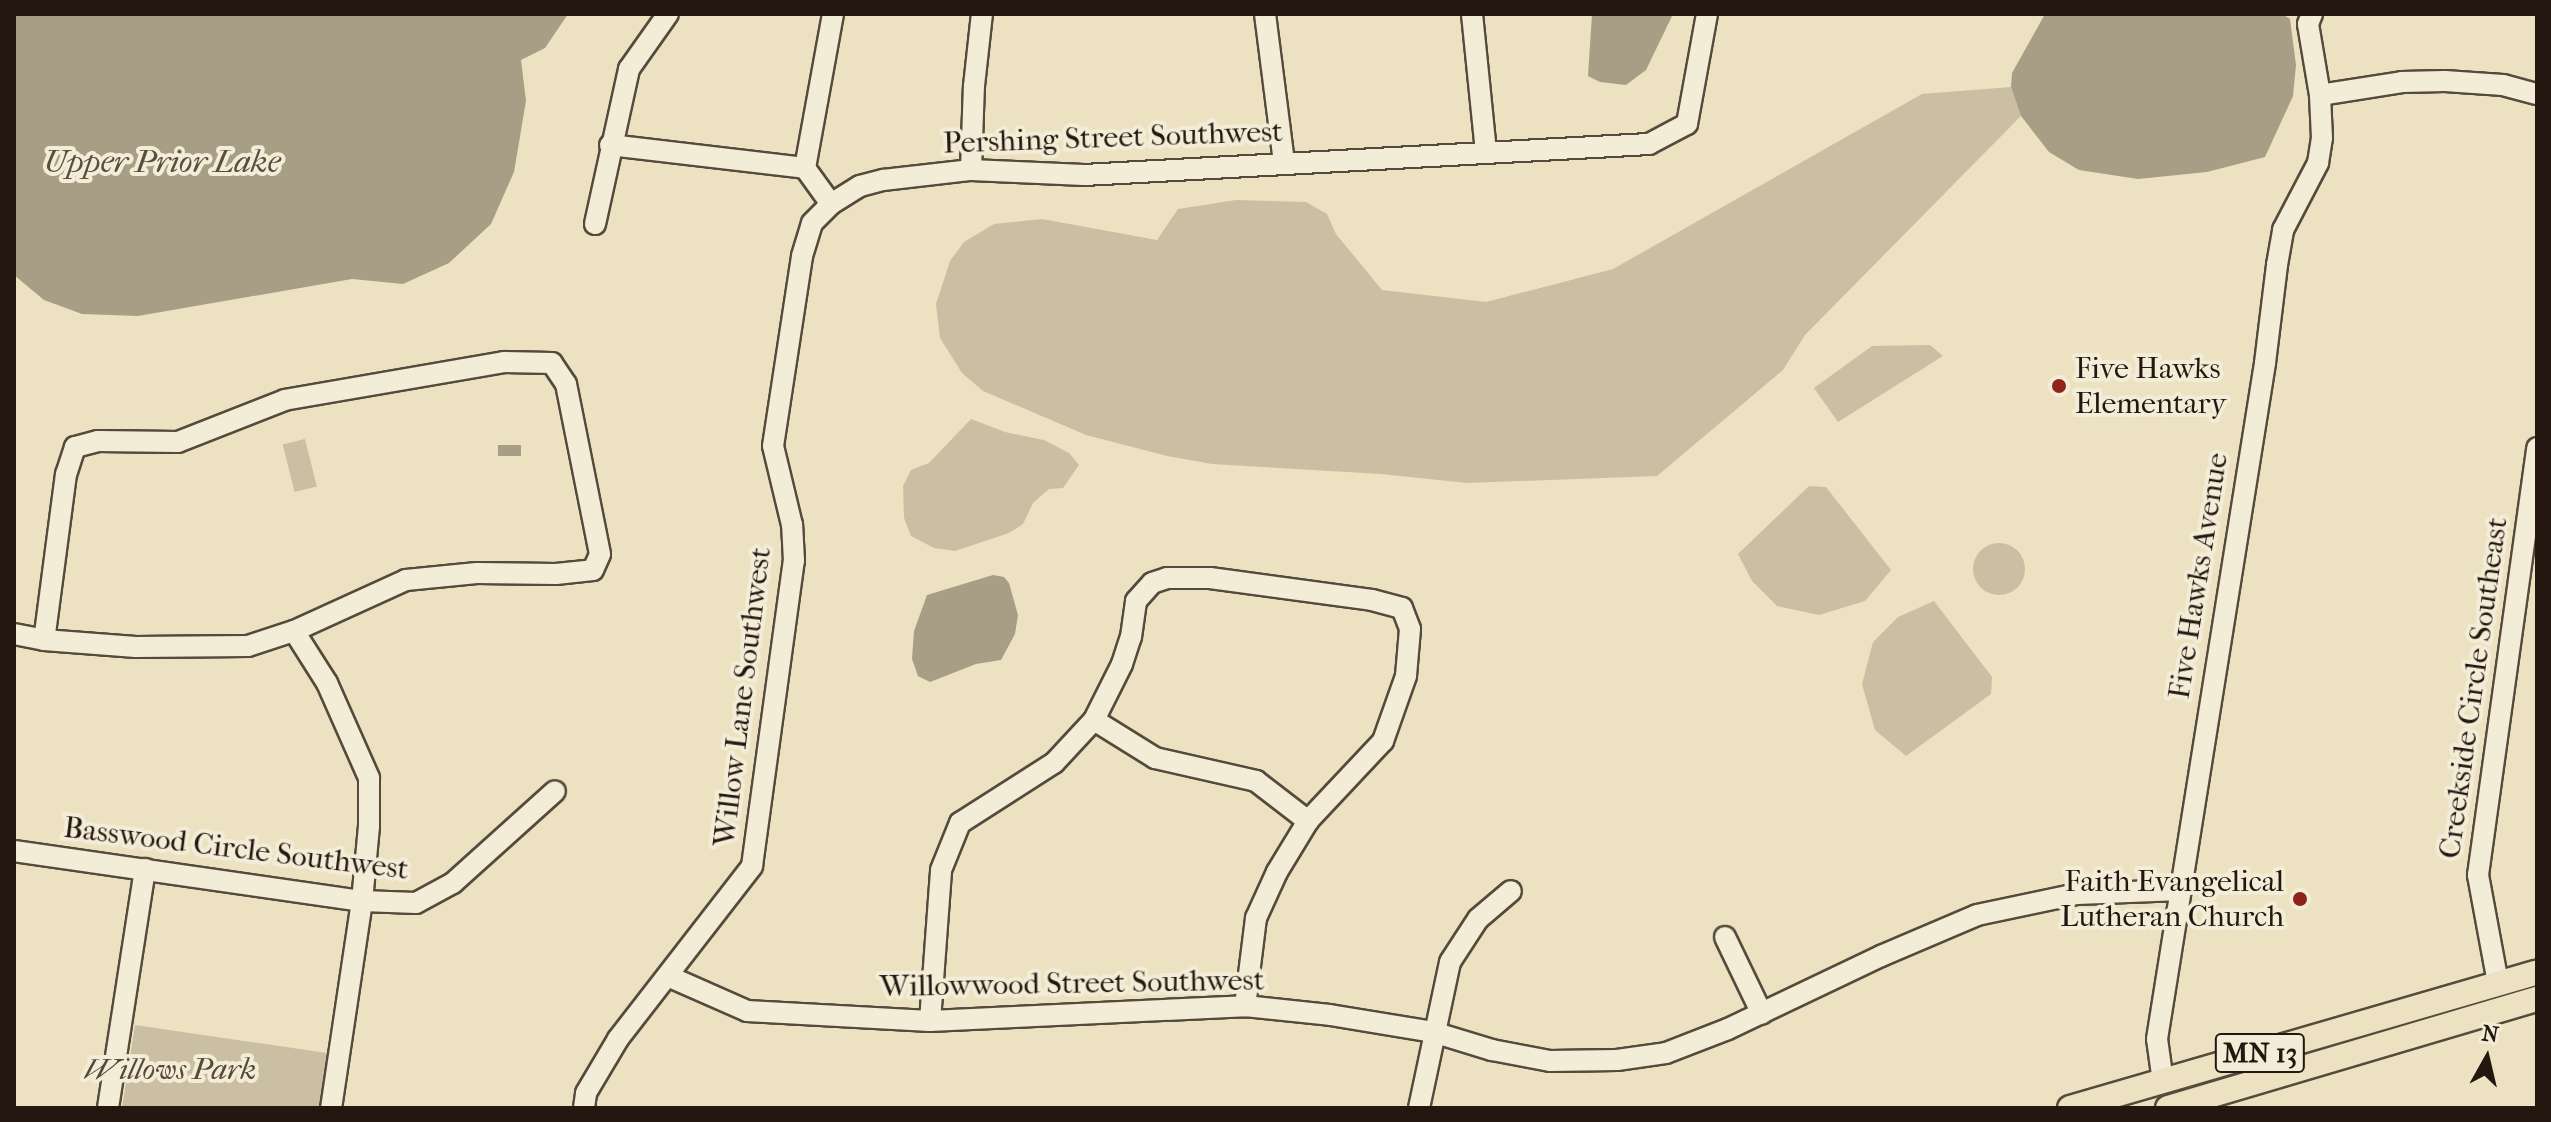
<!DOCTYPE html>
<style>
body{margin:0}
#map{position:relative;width:2551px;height:1122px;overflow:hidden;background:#ece2c1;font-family:"IM FELL French Canon",serif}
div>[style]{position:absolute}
.green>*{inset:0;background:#cabfa3;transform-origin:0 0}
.round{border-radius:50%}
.water>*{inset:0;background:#a89d85;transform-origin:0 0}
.roads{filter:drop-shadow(2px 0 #554a3c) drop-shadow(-2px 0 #554a3c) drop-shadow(0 2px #554a3c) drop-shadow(0 -2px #554a3c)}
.minor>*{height:20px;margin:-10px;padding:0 10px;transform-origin:10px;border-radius:10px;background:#f3ecd7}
.major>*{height:24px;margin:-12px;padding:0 12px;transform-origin:12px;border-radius:12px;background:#ece2c1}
.dots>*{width:22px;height:22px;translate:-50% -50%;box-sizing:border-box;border:4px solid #f3ecd7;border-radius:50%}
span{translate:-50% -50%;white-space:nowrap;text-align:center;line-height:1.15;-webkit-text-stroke:8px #f3ecd7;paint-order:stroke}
.shield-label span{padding:2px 6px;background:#f3ecd7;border:2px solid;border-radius:6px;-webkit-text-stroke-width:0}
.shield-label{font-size:28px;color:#231710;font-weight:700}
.street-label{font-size:30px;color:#231710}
.poi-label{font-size:30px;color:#231710}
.left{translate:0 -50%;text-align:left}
.right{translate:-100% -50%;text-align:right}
.park-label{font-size:30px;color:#55493c;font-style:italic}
.water-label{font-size:32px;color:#584d3f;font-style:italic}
.frame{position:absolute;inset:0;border:16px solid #231710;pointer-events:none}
.north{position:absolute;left:2447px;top:1018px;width:80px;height:80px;-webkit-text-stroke:6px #f3ecd7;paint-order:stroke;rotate:8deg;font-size:22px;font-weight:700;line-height:32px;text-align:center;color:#231710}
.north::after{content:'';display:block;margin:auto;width:28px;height:36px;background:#231710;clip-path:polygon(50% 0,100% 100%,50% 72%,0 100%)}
</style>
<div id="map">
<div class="green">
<div style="clip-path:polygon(2011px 87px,2021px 116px,1805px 335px,1783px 370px,1657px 476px,1467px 483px,1381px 474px,1212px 464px,1167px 456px,1086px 435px,983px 391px,962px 373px,940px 338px,936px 304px,950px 261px,964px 242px,994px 224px,1042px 219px,1157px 240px,1178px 209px,1236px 200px,1306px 202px,1327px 214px,1336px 234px,1382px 290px,1486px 302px,1613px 269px,1922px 94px)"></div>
<div style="clip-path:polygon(1930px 345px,1943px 356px,1838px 422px,1814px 388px,1872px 346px)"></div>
<div style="clip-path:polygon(971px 419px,1005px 432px,1044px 440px,1069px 453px,1079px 465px,1063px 488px,1049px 489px,1033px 503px,1023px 524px,1009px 533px,955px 551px,934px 548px,911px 536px,904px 518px,903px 486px,911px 470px,929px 463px)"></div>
<div style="left:305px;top:439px;width:49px;height:23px;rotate:76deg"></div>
<div style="clip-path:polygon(1809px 486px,1826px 487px,1891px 570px,1865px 601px,1819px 615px,1777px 606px,1752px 581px,1738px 554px)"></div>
<div class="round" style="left:1973px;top:543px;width:52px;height:52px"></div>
<div style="clip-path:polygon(1934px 601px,1992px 677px,1991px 694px,1906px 756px,1875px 730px,1862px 684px,1873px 642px,1898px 617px)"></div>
<div style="clip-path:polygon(135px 1025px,327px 1053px,320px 1108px,122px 1108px)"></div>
</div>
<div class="water">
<div style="clip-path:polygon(14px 14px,568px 14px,545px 48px,521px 60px,526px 101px,514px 172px,491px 224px,449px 263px,403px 284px,352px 279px,138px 316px,82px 314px,44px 300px,14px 275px)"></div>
<div style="clip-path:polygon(1592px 14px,1673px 14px,1646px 70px,1626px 85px,1600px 82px,1588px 76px)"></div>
<div style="clip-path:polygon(2045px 14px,2282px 14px,2290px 19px,2296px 65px,2293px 96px,2265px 157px,2207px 172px,2138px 179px,2079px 170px,2049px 152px,2021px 116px,2011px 87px,2012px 73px)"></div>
<div style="left:498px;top:445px;width:23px;height:11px"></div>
<div style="clip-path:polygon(993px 575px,1004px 577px,1009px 583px,1018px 615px,1015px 634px,1001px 660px,976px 664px,930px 682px,918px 676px,912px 659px,914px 631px,927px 595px)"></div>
</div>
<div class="roads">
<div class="minor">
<div style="left:1265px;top:14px;width:150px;rotate:82.7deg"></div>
<div style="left:1472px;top:14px;width:139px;rotate:84.2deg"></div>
<div style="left:2320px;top:95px;width:83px;rotate:-9deg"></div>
<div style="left:2402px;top:82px;width:43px;rotate:-1.3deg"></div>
<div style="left:2445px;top:81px;width:58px;rotate:3.9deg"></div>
<div style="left:2503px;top:85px;width:35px;rotate:15deg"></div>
<div style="left:610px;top:145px;width:196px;rotate:6.7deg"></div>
<div style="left:805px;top:168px;width:44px;rotate:54.2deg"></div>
<div style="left:831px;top:204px;width:34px;rotate:-32deg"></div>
<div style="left:860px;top:186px;width:24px;rotate:-15deg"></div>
<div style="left:883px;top:180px;width:89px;rotate:-6.5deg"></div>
<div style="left:971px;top:170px;width:113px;rotate:2.5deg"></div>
<div style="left:1084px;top:175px;width:566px;rotate:-3.14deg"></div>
<div style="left:1649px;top:144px;width:43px;rotate:-27.8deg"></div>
<div style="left:1687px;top:124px;width:112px;rotate:-79.7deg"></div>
<div style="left:805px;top:168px;width:157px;rotate:-79.7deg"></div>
<div style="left:971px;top:170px;width:84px;rotate:-88deg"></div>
<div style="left:974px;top:86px;width:72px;rotate:-83.7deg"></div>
<div style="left:595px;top:224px;width:159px;rotate:-77.6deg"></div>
<div style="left:629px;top:69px;width:67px;rotate:-54.7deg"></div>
<div style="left:294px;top:631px;width:62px;rotate:57.6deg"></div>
<div style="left:327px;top:683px;width:104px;rotate:66.1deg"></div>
<div style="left:369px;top:778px;width:48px;rotate:90deg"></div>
<div style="left:369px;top:826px;width:75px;rotate:95.3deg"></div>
<div style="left:362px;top:901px;width:209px;rotate:98.5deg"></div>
<div style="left:14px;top:634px;width:31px;rotate:11deg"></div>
<div style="left:44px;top:640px;width:92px;rotate:4.4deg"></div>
<div style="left:136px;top:647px;width:112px;rotate:-0.5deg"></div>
<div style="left:248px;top:646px;width:48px;rotate:-18.1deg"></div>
<div style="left:294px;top:631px;width:123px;rotate:-24.5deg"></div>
<div style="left:406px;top:580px;width:71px;rotate:-5.6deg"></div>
<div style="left:477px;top:573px;width:79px;rotate:0.7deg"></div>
<div style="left:556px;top:574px;width:37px;rotate:-6deg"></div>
<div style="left:593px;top:570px;width:17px;rotate:-66deg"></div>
<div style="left:600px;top:554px;width:173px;rotate:-101.3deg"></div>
<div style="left:566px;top:384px;width:25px;rotate:-124deg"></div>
<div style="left:552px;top:363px;width:48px;rotate:-178.8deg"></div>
<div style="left:504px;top:362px;width:222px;rotate:170.2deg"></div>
<div style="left:285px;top:400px;width:115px;rotate:158.6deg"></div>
<div style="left:178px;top:442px;width:80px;rotate:-179.3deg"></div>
<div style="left:98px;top:441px;width:24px;rotate:165deg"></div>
<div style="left:75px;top:447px;width:28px;rotate:108deg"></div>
<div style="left:66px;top:474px;width:167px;rotate:97.5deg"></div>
<div style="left:1094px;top:720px;width:72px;rotate:31.9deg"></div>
<div style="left:1155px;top:758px;width:104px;rotate:12.8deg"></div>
<div style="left:1256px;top:781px;width:66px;rotate:37.6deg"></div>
<div style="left:14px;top:851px;width:352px;rotate:8.2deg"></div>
<div style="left:362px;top:901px;width:54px;rotate:2.1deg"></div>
<div style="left:416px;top:903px;width:42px;rotate:-28.4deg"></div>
<div style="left:453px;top:883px;width:137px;rotate:-42deg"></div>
<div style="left:1725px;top:937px;width:85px;rotate:64.3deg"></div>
<div style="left:670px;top:977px;width:84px;rotate:23.8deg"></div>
<div style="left:747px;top:1011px;width:183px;rotate:3.1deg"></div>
<div style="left:930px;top:1021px;width:315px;rotate:-2.7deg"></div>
<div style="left:1245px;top:1006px;width:85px;rotate:6deg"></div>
<div style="left:1330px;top:1015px;width:104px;rotate:9.4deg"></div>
<div style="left:1433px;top:1032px;width:62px;rotate:17deg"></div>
<div style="left:1492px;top:1050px;width:59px;rotate:10.7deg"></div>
<div style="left:1550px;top:1061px;width:67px;rotate:-0.9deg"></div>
<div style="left:1617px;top:1060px;width:49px;rotate:-8.1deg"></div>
<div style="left:1666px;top:1053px;width:66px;rotate:-21.2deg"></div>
<div style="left:1728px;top:1029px;width:170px;rotate:-25.5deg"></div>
<div style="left:1881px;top:956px;width:104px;rotate:-23.1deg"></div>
<div style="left:1977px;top:915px;width:102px;rotate:-11.9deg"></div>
<div style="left:2077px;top:894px;width:104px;rotate:-2.2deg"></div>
<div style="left:2498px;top:983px;width:110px;rotate:-100.5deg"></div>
<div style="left:2478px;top:875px;width:431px;rotate:-82.1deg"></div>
<div style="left:930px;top:1021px;width:151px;rotate:-85.8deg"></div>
<div style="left:941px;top:870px;width:51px;rotate:-68deg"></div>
<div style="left:960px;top:823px;width:112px;rotate:-32.6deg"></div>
<div style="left:1054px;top:763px;width:59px;rotate:-47.1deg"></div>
<div style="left:1094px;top:720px;width:63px;rotate:-63.4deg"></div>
<div style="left:1122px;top:664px;width:28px;rotate:-72deg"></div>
<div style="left:1131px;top:637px;width:36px;rotate:-82deg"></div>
<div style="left:1136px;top:601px;width:24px;rotate:-48deg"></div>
<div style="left:1152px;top:583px;width:16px;rotate:-18deg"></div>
<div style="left:1167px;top:578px;width:43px"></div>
<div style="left:1210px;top:578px;width:163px;rotate:7.7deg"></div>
<div style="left:1372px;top:600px;width:31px;rotate:15deg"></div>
<div style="left:1402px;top:608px;width:22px;rotate:69deg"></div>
<div style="left:1410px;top:629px;width:47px;rotate:94.9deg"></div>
<div style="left:1406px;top:676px;width:69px;rotate:109.5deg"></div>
<div style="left:1383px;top:741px;width:110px;rotate:133.2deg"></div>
<div style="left:1308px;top:821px;width:60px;rotate:121.3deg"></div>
<div style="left:1277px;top:872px;width:51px;rotate:114.5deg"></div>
<div style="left:1256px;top:918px;width:89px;rotate:97.1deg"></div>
<div style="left:2163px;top:1082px;width:43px;rotate:-97.9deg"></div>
<div style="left:2157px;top:1039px;width:685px;rotate:-80.92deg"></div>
<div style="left:2265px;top:363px;width:99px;rotate:-83deg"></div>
<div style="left:2277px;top:265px;width:36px;rotate:-80deg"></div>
<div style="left:2283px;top:230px;width:76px;rotate:-62.4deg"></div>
<div style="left:2318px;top:163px;width:25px;rotate:-81deg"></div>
<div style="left:2322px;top:138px;width:43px;rotate:-92.7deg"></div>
<div style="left:2320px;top:95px;width:72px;rotate:-99.6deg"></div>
<div style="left:2308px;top:24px;width:11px;rotate:-68deg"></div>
<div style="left:108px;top:1108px;width:242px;rotate:-81.2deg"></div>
<div style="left:584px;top:1108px;width:15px;rotate:-82deg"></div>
<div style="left:586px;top:1093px;width:63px;rotate:-59.3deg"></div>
<div style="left:618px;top:1039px;width:219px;rotate:-52.2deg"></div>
<div style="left:752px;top:866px;width:308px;rotate:-82.2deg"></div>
<div style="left:794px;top:561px;width:36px;rotate:-93deg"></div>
<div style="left:792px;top:525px;width:81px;rotate:-103.5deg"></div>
<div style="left:773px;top:446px;width:192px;rotate:-81.3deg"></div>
<div style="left:802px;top:256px;width:34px;rotate:-73deg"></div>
<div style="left:812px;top:223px;width:27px;rotate:-45deg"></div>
<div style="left:1419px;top:1108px;width:149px;rotate:-78deg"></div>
<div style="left:1450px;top:962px;width:51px;rotate:-56.9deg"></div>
<div style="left:1478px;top:919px;width:43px;rotate:-40.3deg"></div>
</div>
<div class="major">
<div style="left:2070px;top:1108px;width:486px;rotate:-16.2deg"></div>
<div style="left:2168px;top:1108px;width:385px;rotate:-16.5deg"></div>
</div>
</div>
<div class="dots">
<div style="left:2059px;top:386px;background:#8f2418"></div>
<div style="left:2300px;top:899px;background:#8f2418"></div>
</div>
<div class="shield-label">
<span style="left:2260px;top:1053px">MN 13</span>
</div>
<div class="street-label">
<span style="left:1113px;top:138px;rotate:-2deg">Pershing Street Southwest</span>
<span style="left:2199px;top:576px;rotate:-81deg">Five Hawks Avenue</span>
<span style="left:2474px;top:688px;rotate:-82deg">Creekside Circle Southeast</span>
<span style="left:743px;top:697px;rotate:-83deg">Willow Lane Southwest</span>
<span style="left:236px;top:849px;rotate:7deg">Basswood Circle Southwest</span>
<span style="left:1072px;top:984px;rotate:-1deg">Willowwood Street Southwest</span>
</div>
<div class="poi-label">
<span class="left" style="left:2075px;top:386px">Five Hawks<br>Elementary</span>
<span class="right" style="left:2284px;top:899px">Faith Evangelical<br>Lutheran Church</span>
</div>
<div class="park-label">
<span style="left:170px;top:1070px">Willows Park</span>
</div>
<div class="water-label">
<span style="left:162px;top:162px">Upper Prior Lake</span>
</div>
<div class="frame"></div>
<div class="north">N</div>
</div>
